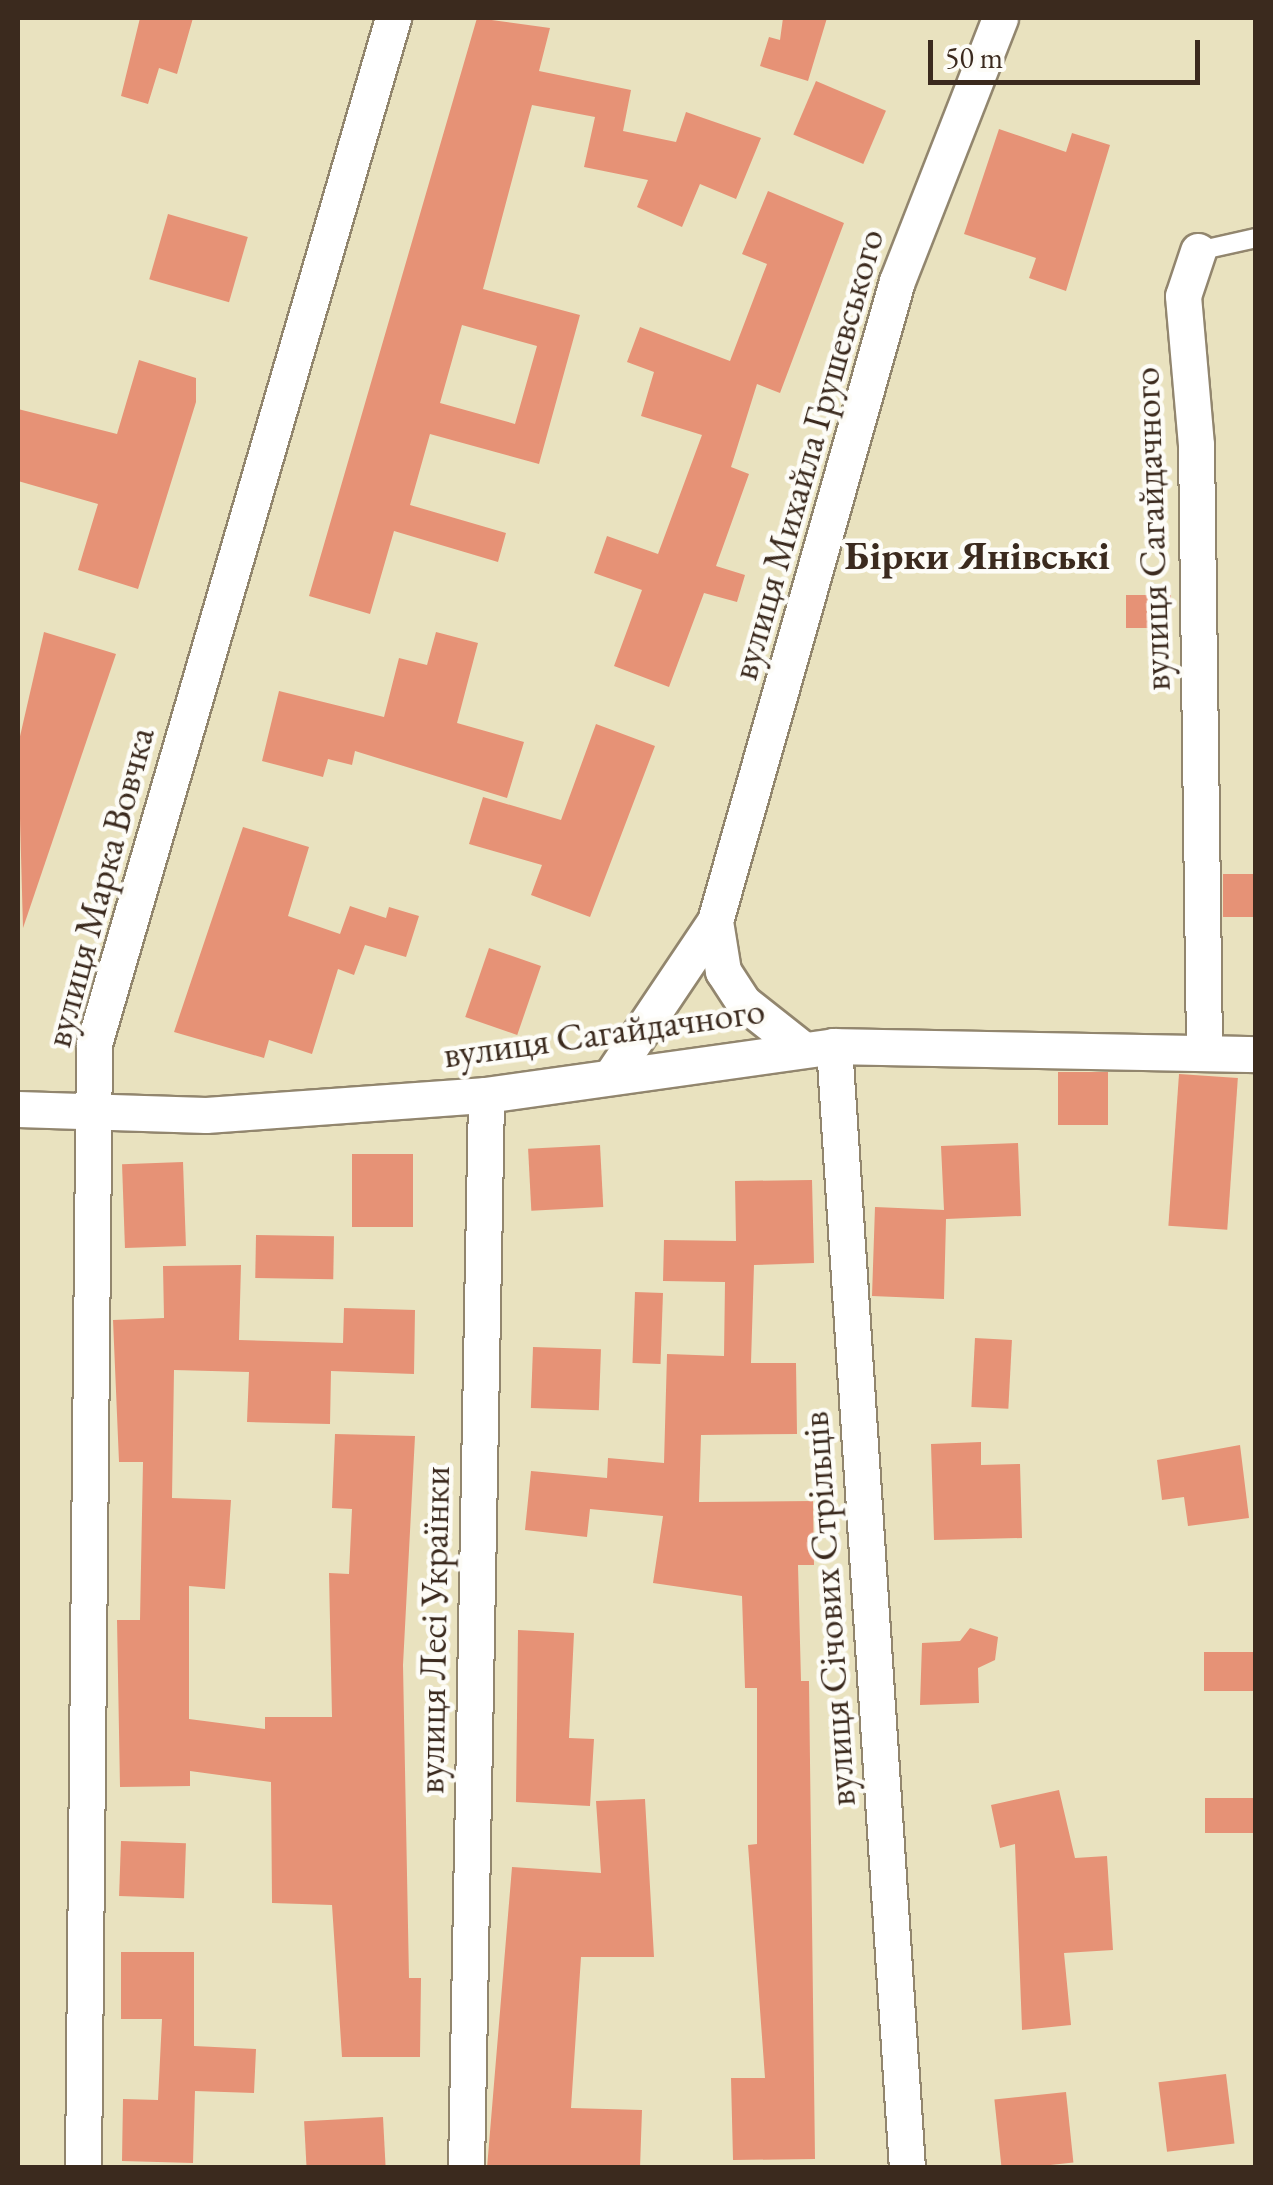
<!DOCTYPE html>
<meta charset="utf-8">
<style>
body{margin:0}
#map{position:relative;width:1273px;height:2185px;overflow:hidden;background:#e9e2bf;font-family:"EB Garamond",serif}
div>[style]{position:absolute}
.building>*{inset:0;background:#e69276;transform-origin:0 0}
.roads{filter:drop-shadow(2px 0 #92866e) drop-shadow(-2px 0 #92866e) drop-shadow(0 2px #92866e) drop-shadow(0 -2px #92866e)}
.service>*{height:18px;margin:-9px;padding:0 9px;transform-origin:9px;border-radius:9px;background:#fff}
.minor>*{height:35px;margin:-17.5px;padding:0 17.5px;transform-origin:17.5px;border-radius:17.5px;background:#fff}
span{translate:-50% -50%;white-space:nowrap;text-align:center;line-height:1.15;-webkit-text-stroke:9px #fdfcf7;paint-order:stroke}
.street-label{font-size:38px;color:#3b2a1e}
.neighbourhood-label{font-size:40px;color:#3b2a1e;font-weight:700}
.frame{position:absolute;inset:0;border:20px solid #3b2a1e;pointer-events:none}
.scale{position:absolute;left:928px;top:40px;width:272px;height:45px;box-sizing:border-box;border:5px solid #3b2a1e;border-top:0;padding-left:12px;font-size:30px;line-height:35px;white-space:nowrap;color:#3b2a1e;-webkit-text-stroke:8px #fdfcf7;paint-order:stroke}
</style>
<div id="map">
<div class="building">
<div style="clip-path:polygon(140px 18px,193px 18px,177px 74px,159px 68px,148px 104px,121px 96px)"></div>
<div style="clip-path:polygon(evenodd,477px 18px,550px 28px,539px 71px,631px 90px,623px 131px,676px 142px,686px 112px,761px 138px,736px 199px,700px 184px,682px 227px,637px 207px,648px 180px,584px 167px,595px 117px,532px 105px,483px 289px,580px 315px,539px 464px,430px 434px,410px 505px,506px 533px,498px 562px,394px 531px,370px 614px,309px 596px,477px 18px,462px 325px,537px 346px,515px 424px,440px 403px,462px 325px)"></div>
<div style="clip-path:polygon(783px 18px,827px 18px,808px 81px,760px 66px,769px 37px,780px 40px)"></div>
<div style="left:816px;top:81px;width:76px;height:58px;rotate:23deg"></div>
<div style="clip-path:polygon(999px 129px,1066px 152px,1072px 133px,1110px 145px,1066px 291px,1029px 278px,1036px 258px,964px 234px)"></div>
<div style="clip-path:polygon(768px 191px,844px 223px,780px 393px,757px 384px,731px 467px,749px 474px,716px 566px,745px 575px,737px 602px,704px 593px,669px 687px,614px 666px,642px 590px,594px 573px,607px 536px,658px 554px,702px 435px,641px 416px,654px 372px,627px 362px,640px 327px,730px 361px,767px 264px,742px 254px)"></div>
<div style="left:168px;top:214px;width:83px;height:68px;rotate:16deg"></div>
<div style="clip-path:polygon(139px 360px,196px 378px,196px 402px,138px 589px,78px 570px,98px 504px,18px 481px,18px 409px,117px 434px)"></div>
<div style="left:1126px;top:595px;width:45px;height:33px"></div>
<div style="clip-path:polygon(44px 632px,116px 654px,23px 928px,18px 745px)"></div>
<div style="clip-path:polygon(436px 632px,478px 643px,457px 723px,524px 742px,507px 798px,355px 751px,352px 765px,328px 759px,323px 777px,262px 761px,279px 691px,384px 717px,399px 658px,427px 665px)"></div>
<div style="clip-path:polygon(596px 724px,655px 746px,590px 917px,531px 895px,542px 865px,469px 844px,483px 797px,561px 820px)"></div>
<div style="clip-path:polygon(243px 827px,309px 847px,288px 916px,340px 934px,350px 906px,386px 918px,389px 907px,419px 916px,406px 957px,365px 945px,354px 975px,338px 969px,312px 1054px,269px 1040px,264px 1058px,174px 1032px)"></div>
<div style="left:1223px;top:874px;width:33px;height:43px"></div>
<div style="left:489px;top:948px;width:55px;height:73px;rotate:19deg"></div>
<div style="left:1058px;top:1072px;width:50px;height:53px"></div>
<div style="left:1179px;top:1074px;width:59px;height:152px;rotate:4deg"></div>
<div style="clip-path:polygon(1018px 1143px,1021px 1216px,946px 1219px,944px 1299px,872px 1296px,875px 1207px,944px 1210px,941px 1146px)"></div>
<div style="left:600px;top:1145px;width:62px;height:72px;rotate:87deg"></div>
<div style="left:352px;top:1154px;width:61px;height:73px"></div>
<div style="left:183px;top:1162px;width:84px;height:61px;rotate:88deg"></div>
<div style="clip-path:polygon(812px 1180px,814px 1263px,754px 1265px,751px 1363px,796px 1363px,797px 1434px,701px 1435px,699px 1502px,813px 1501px,814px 1565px,798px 1565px,801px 1681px,809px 1681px,815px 2159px,733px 2160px,731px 2078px,765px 2078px,748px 1845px,757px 1844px,757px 1688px,745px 1688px,742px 1596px,653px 1583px,663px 1516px,590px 1509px,587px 1537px,525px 1530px,531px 1471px,607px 1478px,608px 1458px,664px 1463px,667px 1354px,724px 1356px,725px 1282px,663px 1281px,664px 1240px,736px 1241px,735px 1181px)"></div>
<div style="left:256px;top:1235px;width:78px;height:43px;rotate:1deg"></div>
<div style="clip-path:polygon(241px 1265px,239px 1340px,343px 1343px,344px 1308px,415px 1310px,414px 1374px,331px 1371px,330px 1424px,247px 1422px,249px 1372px,174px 1370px,172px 1498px,231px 1500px,225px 1589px,189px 1586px,189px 1719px,265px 1729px,265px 1717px,332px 1717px,329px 1573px,349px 1574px,352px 1509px,332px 1508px,335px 1434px,415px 1436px,403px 1665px,409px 1978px,421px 1978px,420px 2057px,342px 2057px,332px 1905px,272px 1903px,271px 1782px,190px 1771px,190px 1786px,120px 1787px,117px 1620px,140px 1620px,143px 1462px,119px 1462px,113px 1320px,164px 1318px,163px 1266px)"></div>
<div style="left:635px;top:1292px;width:28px;height:71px;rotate:2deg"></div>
<div style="left:975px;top:1338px;width:37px;height:69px;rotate:3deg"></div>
<div style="left:533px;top:1347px;width:68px;height:61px;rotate:2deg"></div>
<div style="clip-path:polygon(981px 1442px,981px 1465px,1020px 1464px,1022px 1538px,934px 1540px,931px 1444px)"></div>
<div style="clip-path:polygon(1240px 1445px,1249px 1518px,1188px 1526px,1184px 1497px,1162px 1500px,1157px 1460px)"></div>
<div style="clip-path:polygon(970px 1628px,998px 1637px,995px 1660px,978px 1668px,979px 1703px,920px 1705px,922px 1643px,960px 1641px)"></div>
<div style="clip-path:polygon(518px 1630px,574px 1633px,569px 1738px,594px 1739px,590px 1806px,516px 1802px)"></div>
<div style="left:1256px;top:1652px;width:39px;height:52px;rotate:90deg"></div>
<div style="clip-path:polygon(1059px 1790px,1075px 1858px,1107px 1856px,1113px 1950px,1064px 1953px,1071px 2025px,1022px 2030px,1015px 1844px,1000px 1848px,991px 1805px)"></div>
<div style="left:1256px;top:1798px;width:35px;height:51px;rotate:90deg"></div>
<div style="clip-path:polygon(645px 1799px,654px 1957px,581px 1957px,571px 2108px,642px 2110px,640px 2168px,487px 2168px,512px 1867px,601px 1873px,596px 1801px)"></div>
<div style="left:121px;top:1841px;width:65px;height:55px;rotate:2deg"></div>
<div style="clip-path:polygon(121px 1952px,194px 1952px,194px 2046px,256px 2049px,254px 2093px,195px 2091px,193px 2163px,122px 2161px,123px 2099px,158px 2100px,162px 2019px,121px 2019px)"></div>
<div style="left:1226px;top:2074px;width:70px;height:68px;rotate:83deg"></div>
<div style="left:1066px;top:2092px;width:71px;height:72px;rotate:84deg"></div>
<div style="left:383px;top:2117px;width:51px;height:79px;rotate:87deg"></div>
</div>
<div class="roads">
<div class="service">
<div style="left:1198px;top:251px;width:59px;rotate:-12.6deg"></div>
</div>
<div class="minor">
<div style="left:1198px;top:251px;width:47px;rotate:108.4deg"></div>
<div style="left:1183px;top:296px;width:150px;rotate:85deg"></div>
<div style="left:1196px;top:445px;width:601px;rotate:89.24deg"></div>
<div style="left:715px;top:921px;width:51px;rotate:80.9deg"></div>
<div style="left:723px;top:971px;width:37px;rotate:57deg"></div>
<div style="left:743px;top:1002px;width:73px;rotate:38.3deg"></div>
<div style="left:834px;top:1046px;width:1124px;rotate:86.28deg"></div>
<div style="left:613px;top:1073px;width:183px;rotate:-56.1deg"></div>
<div style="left:715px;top:921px;width:665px;rotate:-74.13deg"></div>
<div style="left:897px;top:281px;width:282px;rotate:-68.6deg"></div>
<div style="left:18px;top:1109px;width:188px;rotate:1.8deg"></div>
<div style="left:206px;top:1115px;width:281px;rotate:-4.1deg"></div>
<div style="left:486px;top:1095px;width:351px;rotate:-8deg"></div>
<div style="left:834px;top:1046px;width:422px;rotate:1.1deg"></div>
<div style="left:83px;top:2168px;width:1124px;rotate:-89.44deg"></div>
<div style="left:94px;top:1044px;width:1069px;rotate:-73.75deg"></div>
<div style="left:466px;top:2168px;width:1073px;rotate:-88.93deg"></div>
</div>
</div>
<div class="street-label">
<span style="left:807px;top:454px;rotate:-74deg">вулиця Михайла Грушевського</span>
<span style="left:1151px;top:529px;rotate:-92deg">вулиця Сагайдачного</span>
<span style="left:99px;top:887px;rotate:-75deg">вулиця Марка Вовчка</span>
<span style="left:604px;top:1032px;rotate:-8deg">вулиця Сагайдачного</span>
<span style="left:828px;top:1609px;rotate:-94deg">вулиця Січових Стрільців</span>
<span style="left:433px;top:1630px;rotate:-89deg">вулиця Лесі Українки</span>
</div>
<div class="neighbourhood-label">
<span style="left:977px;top:555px">Бірки Янівські</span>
</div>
<div class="frame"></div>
<div class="scale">50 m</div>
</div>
